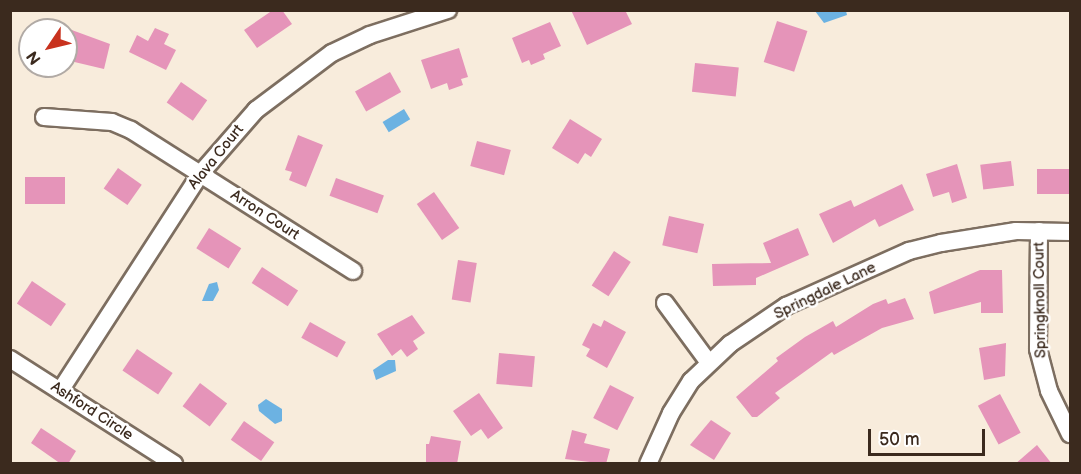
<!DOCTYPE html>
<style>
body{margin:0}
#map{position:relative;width:1081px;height:474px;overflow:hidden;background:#f8ecdc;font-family:"Balsamiq Sans",sans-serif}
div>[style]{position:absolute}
.water>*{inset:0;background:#6cb2e2;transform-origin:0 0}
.building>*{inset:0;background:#e594b9;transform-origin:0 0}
.roads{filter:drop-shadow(2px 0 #7d6e60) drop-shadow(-2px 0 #7d6e60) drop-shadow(0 2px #7d6e60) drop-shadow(0 -2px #7d6e60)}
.minor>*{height:16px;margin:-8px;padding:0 8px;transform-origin:8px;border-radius:8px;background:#fff}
span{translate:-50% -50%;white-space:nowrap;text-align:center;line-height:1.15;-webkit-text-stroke:5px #fff;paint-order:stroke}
.street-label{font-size:15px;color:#3b2a1e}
.frame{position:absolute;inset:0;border:12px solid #3b2a1e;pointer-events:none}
.north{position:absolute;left:18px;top:18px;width:60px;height:60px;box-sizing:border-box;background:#fff;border:2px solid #b1aaa5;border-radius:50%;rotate:235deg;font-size:16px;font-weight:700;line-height:24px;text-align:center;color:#3b2a1e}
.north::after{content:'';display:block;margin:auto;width:21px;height:27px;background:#c8321e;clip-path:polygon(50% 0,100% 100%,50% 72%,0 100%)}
.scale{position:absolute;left:868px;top:429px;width:117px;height:27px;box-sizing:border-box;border:3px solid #3b2a1e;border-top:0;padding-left:8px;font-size:18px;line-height:21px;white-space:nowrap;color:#3b2a1e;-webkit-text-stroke:4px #fff;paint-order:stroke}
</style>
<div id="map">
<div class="water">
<div style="clip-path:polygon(815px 11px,846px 11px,847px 15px,824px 23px)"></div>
<div style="left:404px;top:109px;width:12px;height:25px;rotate:59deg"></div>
<div style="clip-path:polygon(217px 282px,219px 290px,213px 301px,202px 301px,209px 284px)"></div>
<div style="clip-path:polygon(388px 360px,395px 360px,396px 371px,376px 380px,373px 370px)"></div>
<div style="clip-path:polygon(266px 399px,282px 409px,282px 421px,275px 424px,259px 411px,258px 405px)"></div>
</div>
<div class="building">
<div style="clip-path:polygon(273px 10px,282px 10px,292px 24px,257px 48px,244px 30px)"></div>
<div style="clip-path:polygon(571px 10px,625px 10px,632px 24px,587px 45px)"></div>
<div style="left:777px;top:21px;width:32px;height:43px;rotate:18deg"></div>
<div style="clip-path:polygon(550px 22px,561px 46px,543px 54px,545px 59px,531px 65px,529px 60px,522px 63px,512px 38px)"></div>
<div style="clip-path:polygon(155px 28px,169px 34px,164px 44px,176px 50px,166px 70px,129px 52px,137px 35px,148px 41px)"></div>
<div style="clip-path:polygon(69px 29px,110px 44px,104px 69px,66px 60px)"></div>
<div style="clip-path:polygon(459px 48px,468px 77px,461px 79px,463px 85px,449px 90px,447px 83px,431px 89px,421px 60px)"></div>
<div style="left:695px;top:63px;width:44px;height:29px;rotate:6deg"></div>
<div style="left:390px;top:72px;width:23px;height:40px;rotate:61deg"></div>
<div style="left:181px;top:82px;width:32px;height:25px;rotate:35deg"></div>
<div style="clip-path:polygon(570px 119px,602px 139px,591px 157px,585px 153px,578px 164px,552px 148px)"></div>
<div style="clip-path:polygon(298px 135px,323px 145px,306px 187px,289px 180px,292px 172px,285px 170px)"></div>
<div style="left:477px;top:141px;width:35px;height:26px;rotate:15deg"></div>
<div style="left:1011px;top:161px;width:25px;height:31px;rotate:83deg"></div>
<div style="clip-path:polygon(957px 164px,967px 198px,952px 203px,949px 192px,933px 197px,926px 174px)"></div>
<div style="left:118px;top:168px;width:29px;height:25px;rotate:35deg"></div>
<div style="left:1071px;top:169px;width:25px;height:34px;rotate:90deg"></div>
<div style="left:25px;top:177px;width:40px;height:27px"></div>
<div style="left:336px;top:178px;width:51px;height:19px;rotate:20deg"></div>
<div style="clip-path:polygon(902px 184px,914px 210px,879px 227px,875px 219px,833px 243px,819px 214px,851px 200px,854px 207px)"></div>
<div style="left:434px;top:192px;width:44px;height:21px;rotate:55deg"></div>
<div style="left:669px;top:216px;width:36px;height:30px;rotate:13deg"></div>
<div style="left:209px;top:228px;width:38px;height:24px;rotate:32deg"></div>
<div style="clip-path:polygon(798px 228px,809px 255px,756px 278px,756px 285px,713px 286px,712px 264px,771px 263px,763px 243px)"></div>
<div style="left:614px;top:251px;width:20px;height:41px;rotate:33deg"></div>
<div style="left:458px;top:260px;width:19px;height:40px;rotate:9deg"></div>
<div style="left:262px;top:267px;width:43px;height:19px;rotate:33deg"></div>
<div style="clip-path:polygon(980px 270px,1002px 270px,1003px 313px,981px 313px,981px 302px,934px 314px,929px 292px)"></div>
<div style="left:32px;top:281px;width:41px;height:27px;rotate:34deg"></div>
<div style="clip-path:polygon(905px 298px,914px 319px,882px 328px,834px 355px,832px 352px,775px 393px,780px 398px,757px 417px,752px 417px,736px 397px,778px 361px,776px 358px,805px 337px,833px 321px,836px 327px,873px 304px,886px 299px,888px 304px)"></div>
<div style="clip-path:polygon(412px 315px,425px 333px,413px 341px,418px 349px,407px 357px,401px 349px,392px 356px,377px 334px)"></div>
<div style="clip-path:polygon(604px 320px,626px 332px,607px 368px,586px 356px,590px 349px,582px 345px,593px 323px,601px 327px)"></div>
<div style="left:310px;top:322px;width:41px;height:18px;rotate:29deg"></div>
<div style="clip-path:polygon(1006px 343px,1005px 376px,984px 380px,979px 348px)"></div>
<div style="left:137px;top:349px;width:43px;height:26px;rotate:34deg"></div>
<div style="left:499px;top:353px;width:36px;height:31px;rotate:5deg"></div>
<div style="left:200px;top:383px;width:34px;height:29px;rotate:37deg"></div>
<div style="left:610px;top:385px;width:27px;height:37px;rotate:27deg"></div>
<div style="clip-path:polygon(479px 393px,503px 428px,488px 439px,481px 429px,471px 436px,453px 411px)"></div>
<div style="left:1000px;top:394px;width:44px;height:25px;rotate:62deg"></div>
<div style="clip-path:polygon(711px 420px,731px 433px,714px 460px,690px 445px)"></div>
<div style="left:244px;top:421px;width:37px;height:23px;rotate:35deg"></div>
<div style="clip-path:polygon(41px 428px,76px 451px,68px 464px,61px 464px,31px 443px)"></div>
<div style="clip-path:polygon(572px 430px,587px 434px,584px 443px,610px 449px,606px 464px,565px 459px)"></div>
<div style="clip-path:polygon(431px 436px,461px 441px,457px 464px,426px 464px,426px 444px,429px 444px)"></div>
<div style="clip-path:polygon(1037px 445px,1052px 464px,1015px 464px)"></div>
</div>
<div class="roads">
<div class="minor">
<div style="left:44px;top:117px;width:68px;rotate:4.2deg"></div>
<div style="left:112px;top:122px;width:21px;rotate:23deg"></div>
<div style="left:131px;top:130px;width:263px;rotate:32.4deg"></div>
<div style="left:1039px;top:231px;width:118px;rotate:90.5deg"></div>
<div style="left:1038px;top:349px;width:43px;rotate:75.3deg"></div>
<div style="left:1049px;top:391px;width:48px;rotate:64deg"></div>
<div style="left:665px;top:303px;width:74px;rotate:53.7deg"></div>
<div style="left:10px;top:359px;width:195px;rotate:32.6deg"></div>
<div style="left:60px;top:391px;width:260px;rotate:-57.1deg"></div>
<div style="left:201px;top:173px;width:84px;rotate:-48.9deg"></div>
<div style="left:256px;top:110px;width:95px;rotate:-36.9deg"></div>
<div style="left:332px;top:53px;width:42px;rotate:-25.3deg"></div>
<div style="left:370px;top:35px;width:82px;rotate:-17.8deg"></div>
<div style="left:648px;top:464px;width:56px;rotate:-65.7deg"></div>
<div style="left:671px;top:413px;width:38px;rotate:-58deg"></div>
<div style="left:691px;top:381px;width:54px;rotate:-43.5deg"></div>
<div style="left:730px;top:344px;width:68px;rotate:-34.2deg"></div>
<div style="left:786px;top:306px;width:135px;rotate:-24.1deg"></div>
<div style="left:909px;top:251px;width:33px;rotate:-14deg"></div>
<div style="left:941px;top:243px;width:76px;rotate:-9.1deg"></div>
<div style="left:1016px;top:231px;width:54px;rotate:1.1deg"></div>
</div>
</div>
<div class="street-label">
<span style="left:216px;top:157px;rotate:-51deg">Alava Court</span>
<span style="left:265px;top:215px;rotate:33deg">Arron Court</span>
<span style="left:825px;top:291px;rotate:-26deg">Springdale Lane</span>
<span style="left:1040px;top:300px;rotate:-91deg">Springknoll Court</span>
<span style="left:92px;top:411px;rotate:33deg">Ashford Circle</span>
</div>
<div class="frame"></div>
<div class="north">N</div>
<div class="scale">50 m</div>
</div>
